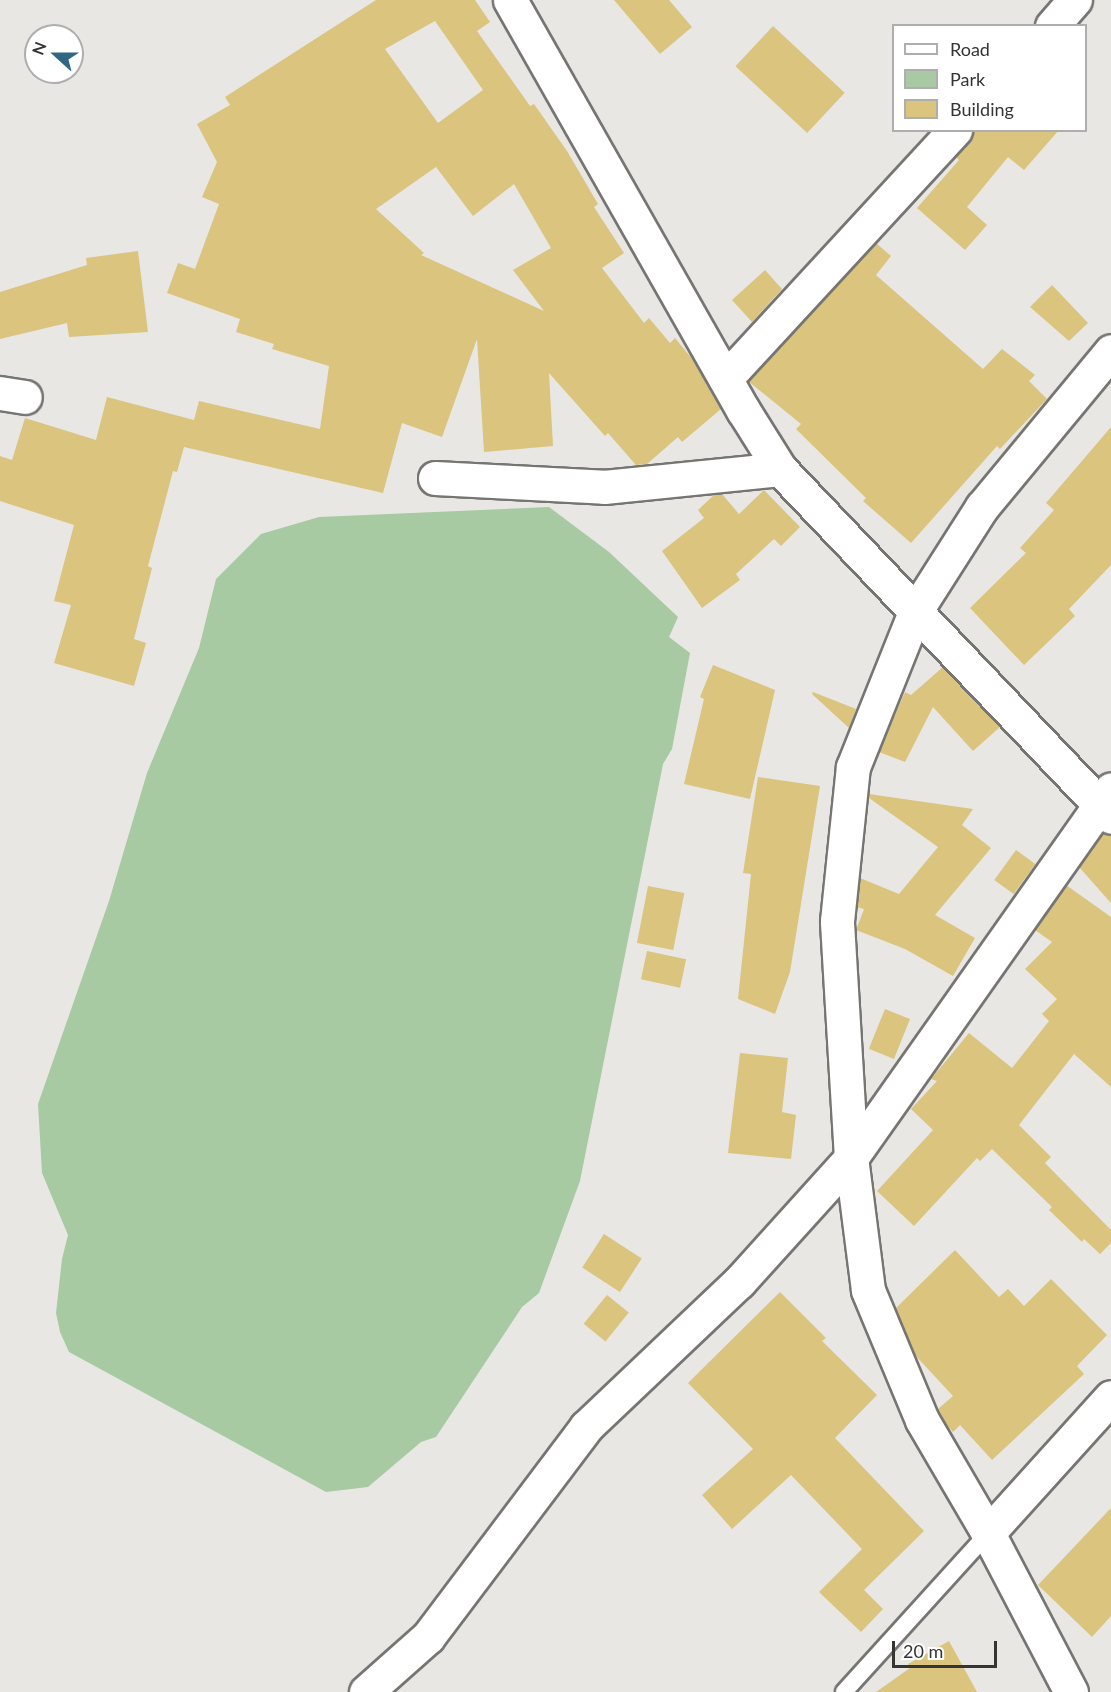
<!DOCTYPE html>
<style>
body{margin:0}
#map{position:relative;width:1111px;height:1692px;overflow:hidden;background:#e8e7e4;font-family:Lato,sans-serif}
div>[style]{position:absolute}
.green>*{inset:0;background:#a7caa2}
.building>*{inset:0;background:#dac47e;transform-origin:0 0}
.roads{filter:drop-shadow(2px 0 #767572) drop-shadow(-2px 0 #767572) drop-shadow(0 2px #767572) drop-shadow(0 -2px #767572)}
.service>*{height:16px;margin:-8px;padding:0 8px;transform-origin:8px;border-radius:8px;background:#fff}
.minor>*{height:33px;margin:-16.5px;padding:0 16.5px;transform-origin:16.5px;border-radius:16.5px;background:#fff}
span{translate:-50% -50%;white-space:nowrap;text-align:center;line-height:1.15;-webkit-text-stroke:5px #fff;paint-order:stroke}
.legend{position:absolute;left:892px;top:24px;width:195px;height:108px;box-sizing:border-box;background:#fff;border:2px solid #afaeae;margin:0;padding:8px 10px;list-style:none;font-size:18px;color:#363534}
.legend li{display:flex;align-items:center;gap:12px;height:30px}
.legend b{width:30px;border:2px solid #afaeae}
.north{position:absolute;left:24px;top:24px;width:60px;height:60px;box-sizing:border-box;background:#fff;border:2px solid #afaeae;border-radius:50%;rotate:291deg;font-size:16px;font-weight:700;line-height:24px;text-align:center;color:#363534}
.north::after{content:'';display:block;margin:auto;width:21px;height:27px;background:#306782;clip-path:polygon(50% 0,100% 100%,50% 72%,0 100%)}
.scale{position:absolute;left:892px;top:1641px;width:105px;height:27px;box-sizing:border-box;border:3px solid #363534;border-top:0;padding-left:8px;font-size:18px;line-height:21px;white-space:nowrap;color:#363534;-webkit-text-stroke:4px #fff;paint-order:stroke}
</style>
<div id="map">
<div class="green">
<div style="clip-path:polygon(549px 507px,609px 552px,678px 617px,669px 637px,690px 653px,672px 749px,663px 764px,580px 1181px,539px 1293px,522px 1307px,436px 1437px,421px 1442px,368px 1487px,326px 1492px,69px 1352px,60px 1332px,56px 1313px,62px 1259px,68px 1235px,42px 1173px,38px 1104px,109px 901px,147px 773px,199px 648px,216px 579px,261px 534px,319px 517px)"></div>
</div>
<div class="building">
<div style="clip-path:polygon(evenodd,376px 0,475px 0,490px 22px,477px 31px,530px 106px,534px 104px,567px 151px,598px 204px,594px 207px,624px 253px,602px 268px,644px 323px,649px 318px,670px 343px,675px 338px,693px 360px,721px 409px,682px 442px,678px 437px,647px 464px,636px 465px,608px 433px,605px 436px,549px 373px,553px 446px,484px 452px,477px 339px,442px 437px,402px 423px,383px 493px,184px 447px,177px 472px,173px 471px,148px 566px,152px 568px,134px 639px,146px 643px,134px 686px,54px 663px,71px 605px,54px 601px,74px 525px,0 501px,0 456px,12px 460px,25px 418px,96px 440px,107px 397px,194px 420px,199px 401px,320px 429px,329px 366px,272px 349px,274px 344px,236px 332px,240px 319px,167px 293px,178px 263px,195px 269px,219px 204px,202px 197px,217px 162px,197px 124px,230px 105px,225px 97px,376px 0,435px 21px,483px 90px,438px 123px,385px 49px,435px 21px,376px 0,436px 167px,473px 216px,514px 184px,551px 248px,513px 270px,544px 311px,421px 255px,424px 253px,376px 209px,436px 167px)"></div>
<div style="clip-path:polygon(614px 0,669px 0,692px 27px,660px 54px)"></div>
<div style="left:773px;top:26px;width:98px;height:55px;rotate:43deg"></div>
<div style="clip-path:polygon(973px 130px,1059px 130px,1024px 170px,1008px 157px,967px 207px,987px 225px,965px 250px,917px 208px,959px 160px,956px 157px,969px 142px)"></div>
<div style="clip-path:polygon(876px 243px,891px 256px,876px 275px,983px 369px,1002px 349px,1035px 375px,1029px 381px,1047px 399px,1000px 449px,997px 446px,911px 543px,863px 501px,866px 498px,796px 429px,801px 424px,748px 381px)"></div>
<div style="clip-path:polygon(138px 251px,148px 332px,69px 337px,67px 323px,0 339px,0 292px,87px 265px,86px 258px)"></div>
<div style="clip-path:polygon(765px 270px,782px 289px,752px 322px,732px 300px)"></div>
<div style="clip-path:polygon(1052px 285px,1088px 323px,1069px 341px,1030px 307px)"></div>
<div style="clip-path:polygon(1111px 427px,1111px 565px,1069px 609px,1075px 616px,1024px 665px,970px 608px,1026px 553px,1020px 548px,1054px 510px,1046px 503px)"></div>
<div style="clip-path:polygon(764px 490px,800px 527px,781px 546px,774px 539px,736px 574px,740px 580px,702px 608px,662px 551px,704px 518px,698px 510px,715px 494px,722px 494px,739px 514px)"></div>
<div style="clip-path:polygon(713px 665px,775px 690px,750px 799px,684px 784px,704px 699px,700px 697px)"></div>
<div style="clip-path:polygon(943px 667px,1000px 727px,973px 751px,933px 707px,905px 762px,879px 752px,905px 692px,911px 695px)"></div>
<div style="clip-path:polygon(813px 692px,856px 709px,849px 728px,812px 694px)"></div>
<div style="clip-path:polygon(758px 777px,820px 786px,790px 972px,775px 1014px,738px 999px,751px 874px,743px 873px)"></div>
<div style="clip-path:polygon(869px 794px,973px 809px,962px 825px,991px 848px,935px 915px,975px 938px,953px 976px,905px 949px,856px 930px,864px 909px,857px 907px,860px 878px,899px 894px,938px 847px,869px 798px)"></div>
<div style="clip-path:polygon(1104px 833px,1111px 834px,1111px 903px,1079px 867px)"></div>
<div style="left:1016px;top:850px;width:24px;height:37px;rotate:36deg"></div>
<div style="clip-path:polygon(1066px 885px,1111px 917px,1111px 1087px,1074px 1054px,1019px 1125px,1051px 1157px,1045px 1163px,1111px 1230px,1111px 1243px,1100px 1254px,1084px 1239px,1082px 1242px,1049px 1210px,1052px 1207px,992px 1149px,980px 1161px,977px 1158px,914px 1226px,877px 1191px,933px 1130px,911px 1109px,937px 1081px,931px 1079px,969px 1033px,1012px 1068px,1049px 1021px,1042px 1014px,1057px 999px,1025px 969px,1052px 942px,1035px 930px)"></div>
<div style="left:648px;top:886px;width:37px;height:58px;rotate:11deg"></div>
<div style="left:647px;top:951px;width:40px;height:29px;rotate:12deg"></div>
<div style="left:885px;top:1009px;width:27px;height:43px;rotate:22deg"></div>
<div style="clip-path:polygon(740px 1053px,788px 1058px,782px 1112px,796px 1115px,791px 1159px,728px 1153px)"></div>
<div style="left:604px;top:1234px;width:45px;height:40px;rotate:33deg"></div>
<div style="clip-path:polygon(955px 1250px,999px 1297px,1008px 1289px,1024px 1306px,1051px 1279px,1107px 1335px,1077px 1366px,1084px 1374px,992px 1460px,960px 1425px,953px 1432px,947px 1425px,938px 1409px,953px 1396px,915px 1355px,896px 1308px)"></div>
<div style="clip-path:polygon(780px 1292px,826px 1338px,822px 1341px,877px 1395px,835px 1438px,924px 1531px,864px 1590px,883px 1609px,861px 1632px,819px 1592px,862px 1549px,791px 1475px,732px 1529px,702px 1495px,753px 1449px,688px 1383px)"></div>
<div style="left:607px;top:1295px;width:28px;height:37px;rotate:39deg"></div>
<div style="clip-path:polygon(1111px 1508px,1111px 1616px,1092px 1637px,1038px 1585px)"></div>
<div style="clip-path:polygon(949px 1641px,977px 1692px,876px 1692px,910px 1668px,908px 1664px)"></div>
</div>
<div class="roads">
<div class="service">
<div style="left:844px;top:1692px;width:215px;rotate:-47.8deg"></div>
</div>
<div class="minor">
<div style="left:510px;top:0;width:472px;rotate:60.4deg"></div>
<div style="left:743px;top:410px;width:70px;rotate:57.9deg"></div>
<div style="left:780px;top:469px;width:480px;rotate:46.4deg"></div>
<div style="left:1052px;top:26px;width:35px;rotate:-49deg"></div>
<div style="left:726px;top:378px;width:338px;rotate:-47.3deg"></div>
<div style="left:0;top:393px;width:25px;rotate:9deg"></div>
<div style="left:435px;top:478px;width:169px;rotate:3deg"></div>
<div style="left:604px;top:487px;width:177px;rotate:-5.8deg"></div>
<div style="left:988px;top:1533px;width:183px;rotate:-47.9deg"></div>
<div style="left:366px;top:1692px;width:83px;rotate:-41.6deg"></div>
<div style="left:428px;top:1637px;width:263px;rotate:-53deg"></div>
<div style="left:586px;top:1427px;width:211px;rotate:-43.5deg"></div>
<div style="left:739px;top:1282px;width:167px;rotate:-47.9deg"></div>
<div style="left:851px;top:1158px;width:451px;rotate:-54.8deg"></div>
<div style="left:1071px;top:1692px;width:179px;rotate:-117.6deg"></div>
<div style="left:988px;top:1533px;width:131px;rotate:-120.3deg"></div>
<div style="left:922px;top:1420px;width:141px;rotate:-112.6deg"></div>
<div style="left:868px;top:1290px;width:133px;rotate:-97.3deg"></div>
<div style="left:851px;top:1158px;width:237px;rotate:-93.4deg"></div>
<div style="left:837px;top:921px;width:155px;rotate:-84.1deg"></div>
<div style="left:853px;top:767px;width:167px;rotate:-68.2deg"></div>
<div style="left:915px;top:612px;width:125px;rotate:-57.5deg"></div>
<div style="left:982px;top:507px;width:202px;rotate:-50.4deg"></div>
</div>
</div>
<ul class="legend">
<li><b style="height:8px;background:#fff"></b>Road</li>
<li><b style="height:16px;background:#a7caa2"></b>Park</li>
<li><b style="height:16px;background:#dac47e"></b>Building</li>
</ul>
<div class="north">N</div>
<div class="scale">20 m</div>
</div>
